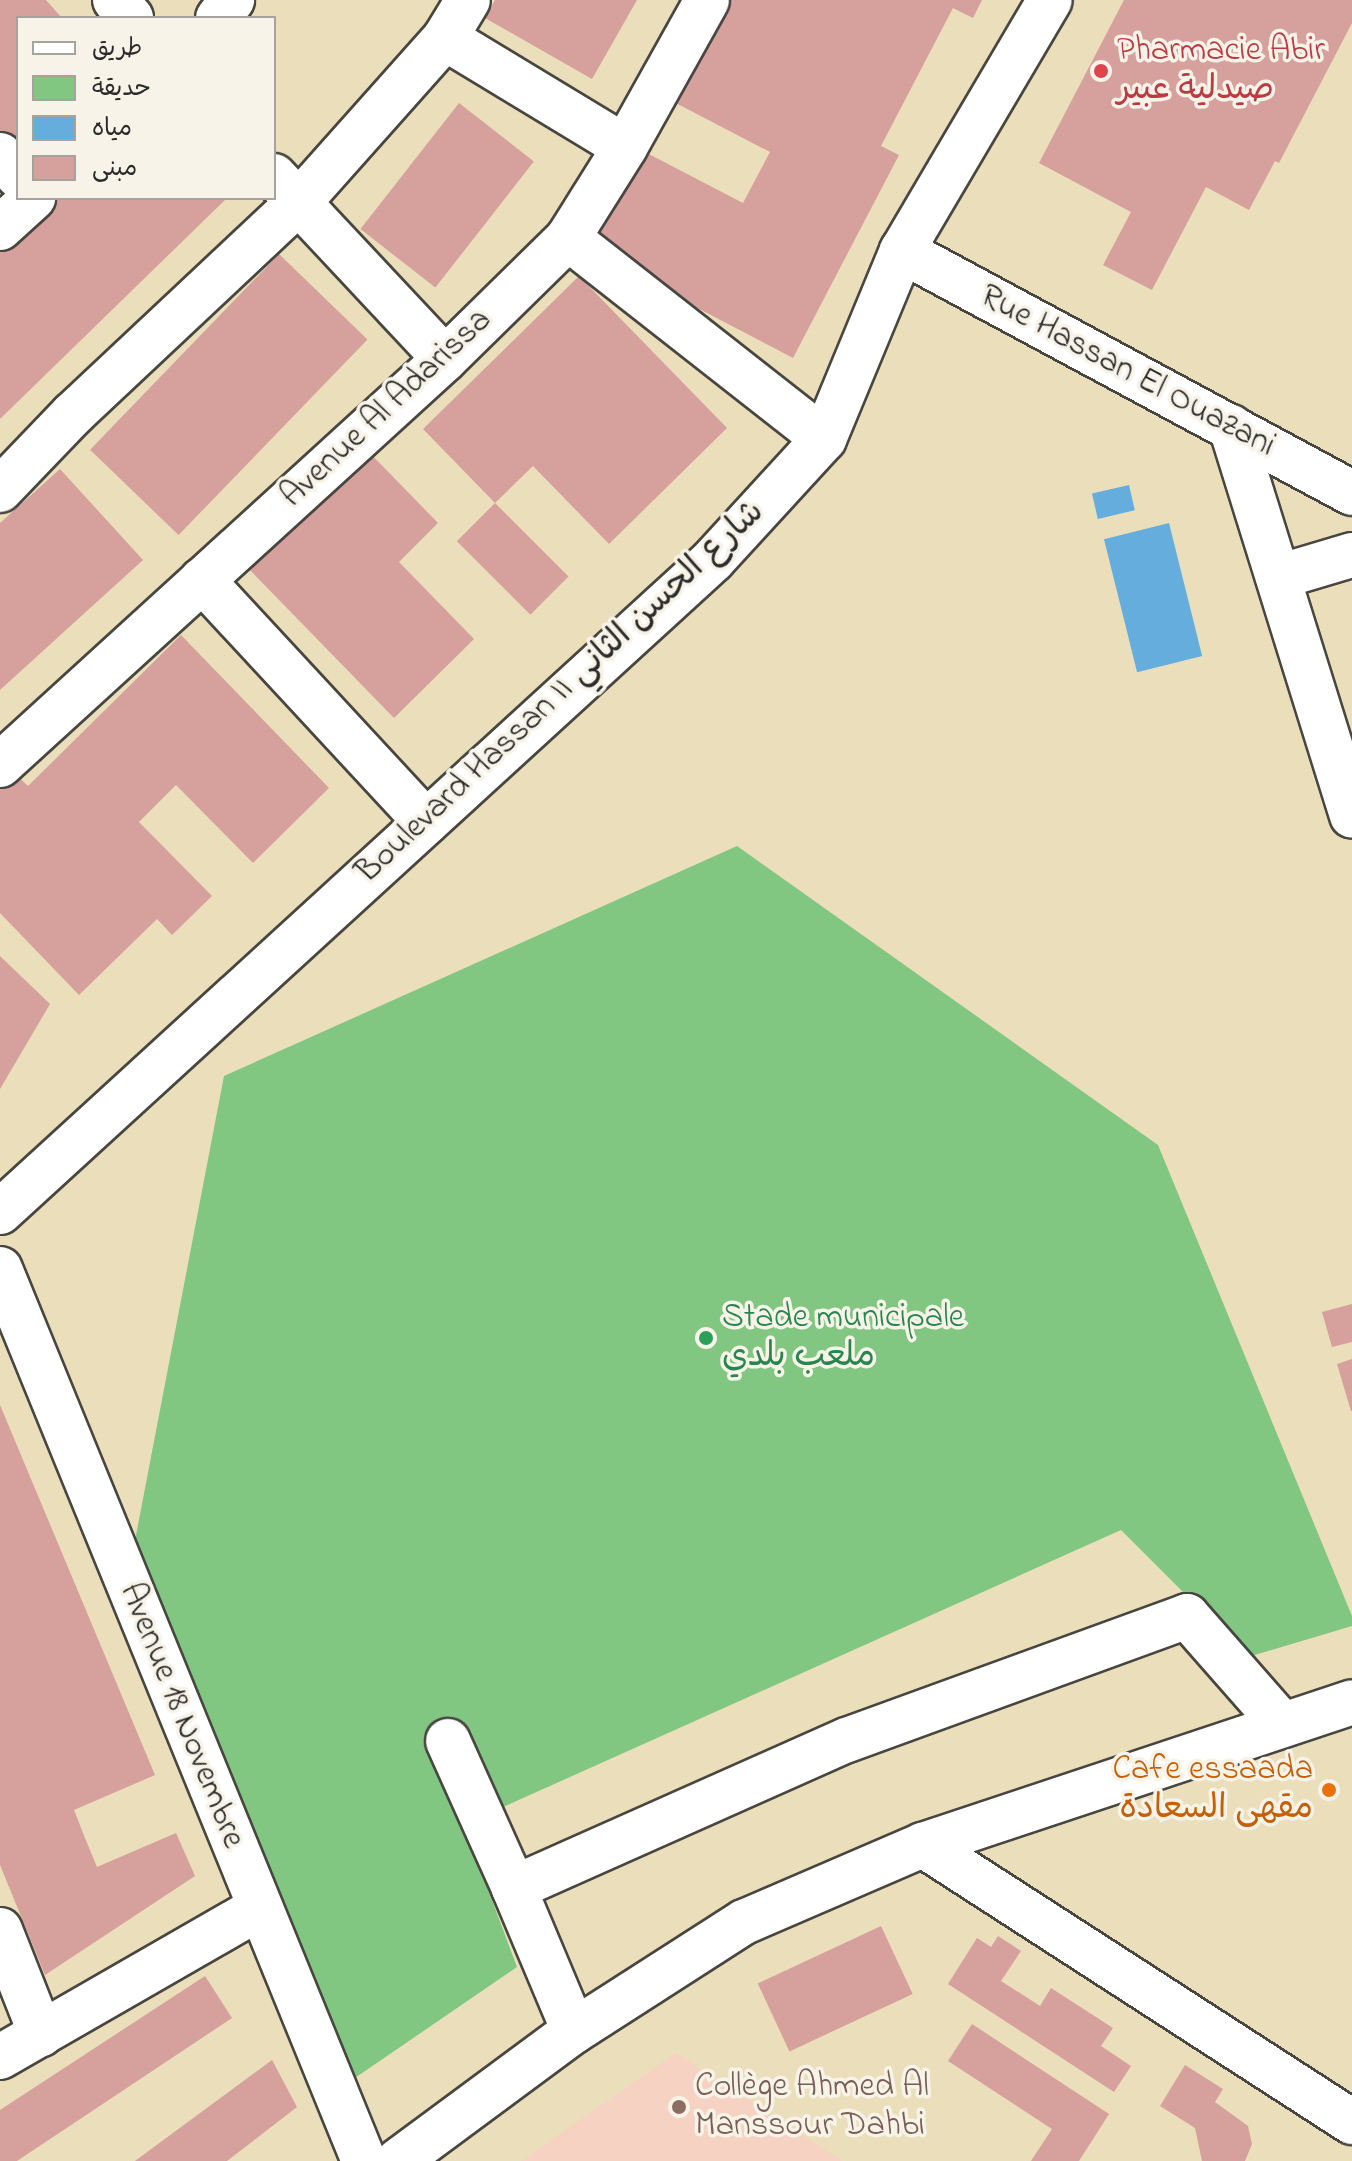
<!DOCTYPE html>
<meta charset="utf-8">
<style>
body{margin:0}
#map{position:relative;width:1352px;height:2161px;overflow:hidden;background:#ebdeba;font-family:"Indie Flower","Playpen Sans Arabic",sans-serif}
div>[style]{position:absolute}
.built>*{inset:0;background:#f5d2c2}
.green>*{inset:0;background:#81c681}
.water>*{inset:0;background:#65addc;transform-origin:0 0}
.building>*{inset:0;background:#d6a09d;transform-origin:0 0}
.roads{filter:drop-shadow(2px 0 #484640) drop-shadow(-2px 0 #484640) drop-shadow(0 2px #484640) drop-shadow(0 -2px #484640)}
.minor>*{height:44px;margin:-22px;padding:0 22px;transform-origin:22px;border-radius:22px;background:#fff}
.dots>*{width:22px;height:22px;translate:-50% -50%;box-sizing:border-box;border:4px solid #f7f3e8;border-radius:50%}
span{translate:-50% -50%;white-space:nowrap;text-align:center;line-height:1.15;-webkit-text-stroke:7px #f7f3e8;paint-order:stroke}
.health-label{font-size:34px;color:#be3a42}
.left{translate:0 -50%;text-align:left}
.street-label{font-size:34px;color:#2b2b2b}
.leisure-label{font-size:34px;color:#27864d}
.food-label{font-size:34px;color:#c56008}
.right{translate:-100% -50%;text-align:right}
.education-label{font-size:34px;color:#785e54}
.legend{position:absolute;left:16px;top:16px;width:260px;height:184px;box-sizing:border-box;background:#f7f3e8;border:2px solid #a5a39c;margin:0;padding:10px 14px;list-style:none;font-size:24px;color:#2b2b2b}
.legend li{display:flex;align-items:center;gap:16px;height:40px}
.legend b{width:40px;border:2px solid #a5a39c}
</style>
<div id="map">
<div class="built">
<div style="clip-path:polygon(676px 2053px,842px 2161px,521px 2161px)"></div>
</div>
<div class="green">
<div style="clip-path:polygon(737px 846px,1158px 1145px,1352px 1616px,1352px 1626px,1248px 1657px,1121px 1530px,483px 1816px,464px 1825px,517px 1967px,330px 2095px,124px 1598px,224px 1076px)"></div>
</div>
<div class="water">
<div style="left:1129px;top:485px;width:26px;height:38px;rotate:77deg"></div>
<div style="left:1169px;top:523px;width:137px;height:67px;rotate:76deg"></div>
</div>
<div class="building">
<div style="clip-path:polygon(0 0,46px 0,62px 18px,18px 18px,18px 150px,0 136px)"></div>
<div style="clip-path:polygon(495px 0,637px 0,592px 79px,485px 18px)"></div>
<div style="clip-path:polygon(717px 0,982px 0,973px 18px,953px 8px,881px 146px,899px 155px,793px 358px,590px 252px,643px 151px,743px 203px,770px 152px,670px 100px)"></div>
<div style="clip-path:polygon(1124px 0,1352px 0,1352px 23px,1279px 163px,1275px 161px,1249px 210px,1206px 187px,1152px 290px,1103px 265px,1131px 212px,1039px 163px)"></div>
<div style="left:459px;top:103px;width:95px;height:160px;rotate:38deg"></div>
<div style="clip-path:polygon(50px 198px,227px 198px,0 419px,0 247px)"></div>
<div style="left:279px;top:254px;width:123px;height:272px;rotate:44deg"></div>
<div style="clip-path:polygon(579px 276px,727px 428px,609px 544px,533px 466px,495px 503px,423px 429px)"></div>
<div style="clip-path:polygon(365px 448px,438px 523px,399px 562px,474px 639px,394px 718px,245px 565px)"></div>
<div style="clip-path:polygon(60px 469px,143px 560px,0 690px,0 523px)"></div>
<div style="left:495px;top:503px;width:104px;height:54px;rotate:45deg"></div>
<div style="clip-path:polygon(181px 635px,329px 788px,253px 863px,176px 785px,139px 822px,212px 896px,172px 935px,157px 919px,79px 995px,0 913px,0 775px,8px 767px,28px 786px)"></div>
<div style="clip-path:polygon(0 956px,50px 1004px,0 1089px)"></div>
<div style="clip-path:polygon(1352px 1304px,1352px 1342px,1332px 1347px,1322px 1312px)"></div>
<div style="clip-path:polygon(1352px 1359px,1352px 1411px,1351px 1411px,1337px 1364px)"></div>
<div style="clip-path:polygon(0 1405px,155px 1775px,74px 1810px,85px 1838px,97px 1867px,176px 1833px,195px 1876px,45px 1975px,0 1865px)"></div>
<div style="left:881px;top:1926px;width:75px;height:136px;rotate:65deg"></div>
<div style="clip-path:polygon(998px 1936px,1021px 1951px,1001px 1981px,1040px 2006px,1051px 1988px,1113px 2028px,1101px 2046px,1131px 2066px,1114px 2092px,948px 1984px,977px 1938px,991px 1947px)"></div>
<div style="clip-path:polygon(205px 1976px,232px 2018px,17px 2161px,0 2161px,0 2110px)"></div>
<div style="clip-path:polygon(972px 2024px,1109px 2114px,1079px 2161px,1031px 2161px,1052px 2129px,948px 2061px)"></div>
<div style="clip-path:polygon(272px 2060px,297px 2107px,227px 2161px,135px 2161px)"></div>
<div style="clip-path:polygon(1185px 2065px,1223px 2089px,1215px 2102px,1248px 2126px,1252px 2144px,1245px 2161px,1202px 2161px,1195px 2128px,1160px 2106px)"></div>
</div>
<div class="roads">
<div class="minor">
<div style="left:115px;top:0;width:24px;rotate:48deg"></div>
<div style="left:218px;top:18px;width:23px;rotate:-52deg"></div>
<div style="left:445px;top:38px;width:210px;rotate:31.2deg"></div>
<div style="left:0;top:155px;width:28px;rotate:49deg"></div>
<div style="left:274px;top:176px;width:250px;rotate:46.9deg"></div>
<div style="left:0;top:228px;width:45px;rotate:-42.3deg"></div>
<div style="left:568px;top:238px;width:325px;rotate:38.1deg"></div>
<div style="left:902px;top:251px;width:511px;rotate:28.27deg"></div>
<div style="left:1231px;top:427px;width:407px;rotate:72.7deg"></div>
<div style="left:0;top:490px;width:105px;rotate:-46.2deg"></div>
<div style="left:73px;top:414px;width:310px;rotate:-43.2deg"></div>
<div style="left:299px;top:202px;width:220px;rotate:-48.3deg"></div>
<div style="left:445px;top:38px;width:44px;rotate:-58.8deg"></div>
<div style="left:1278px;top:577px;width:77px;rotate:-16.6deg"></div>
<div style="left:202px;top:580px;width:330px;rotate:47.2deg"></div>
<div style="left:0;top:765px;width:602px;rotate:-42.38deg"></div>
<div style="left:445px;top:359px;width:173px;rotate:-44.5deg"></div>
<div style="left:568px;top:238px;width:107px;rotate:-57.9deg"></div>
<div style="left:625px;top:147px;width:168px;rotate:-60.8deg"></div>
<div style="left:0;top:1212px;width:966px;rotate:-42.44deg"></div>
<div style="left:713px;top:560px;width:164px;rotate:-47.5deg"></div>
<div style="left:824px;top:439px;width:204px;rotate:-67.5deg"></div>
<div style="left:902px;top:251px;width:291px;rotate:-59.5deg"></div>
<div style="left:0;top:1269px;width:963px;rotate:67.8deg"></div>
<div style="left:448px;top:1741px;width:161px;rotate:65.8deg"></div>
<div style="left:923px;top:1845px;width:511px;rotate:32.85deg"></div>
<div style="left:0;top:1930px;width:112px;rotate:68.5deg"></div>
<div style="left:574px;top:2031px;width:155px;rotate:-112.8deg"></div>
<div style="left:514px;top:1888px;width:364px;rotate:-24deg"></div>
<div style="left:847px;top:1740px;width:362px;rotate:-20deg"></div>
<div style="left:1187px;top:1616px;width:144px;rotate:48.7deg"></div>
<div style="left:0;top:2057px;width:299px;rotate:-29.9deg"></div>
<div style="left:398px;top:2161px;width:219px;rotate:-36.5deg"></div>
<div style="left:574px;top:2031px;width:202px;rotate:-32.7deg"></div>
<div style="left:744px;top:1922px;width:195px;rotate:-23.3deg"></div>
<div style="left:923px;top:1845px;width:452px;rotate:-18.4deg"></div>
</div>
</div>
<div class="dots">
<div style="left:1101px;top:71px;background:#e0444e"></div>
<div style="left:706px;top:1338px;background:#2e9e5b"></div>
<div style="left:1329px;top:1790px;background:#e8710a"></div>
<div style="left:679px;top:2107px;background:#8d6e63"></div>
</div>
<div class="health-label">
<span class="left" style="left:1117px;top:71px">Pharmacie Abir<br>صيدلية عبير</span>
</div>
<div class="street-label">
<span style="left:1127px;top:372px;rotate:28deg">Rue Hassan El Ouazani</span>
<span style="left:387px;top:409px;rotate:-43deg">Avenue Al Adarissa</span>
<span style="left:561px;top:693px;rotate:-43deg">Boulevard Hassan II شارع الحسن الثاني</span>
<span style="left:181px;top:1716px;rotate:68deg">Avenue 18 Novembre</span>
</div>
<div class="leisure-label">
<span class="left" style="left:722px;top:1338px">Stade municipale<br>ملعب بلدي</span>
</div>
<div class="food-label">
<span class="right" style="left:1313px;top:1790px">Cafe essaada<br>مقهى السعادة</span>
</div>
<div class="education-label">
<span class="left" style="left:695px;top:2107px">Collège Ahmed Al<br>Manssour Dahbi</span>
</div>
<ul class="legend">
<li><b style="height:10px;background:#fff"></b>طريق</li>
<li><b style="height:22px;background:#81c681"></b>حديقة</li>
<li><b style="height:22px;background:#65addc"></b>مياه</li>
<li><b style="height:22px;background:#d6a09d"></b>مبنى</li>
</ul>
</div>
